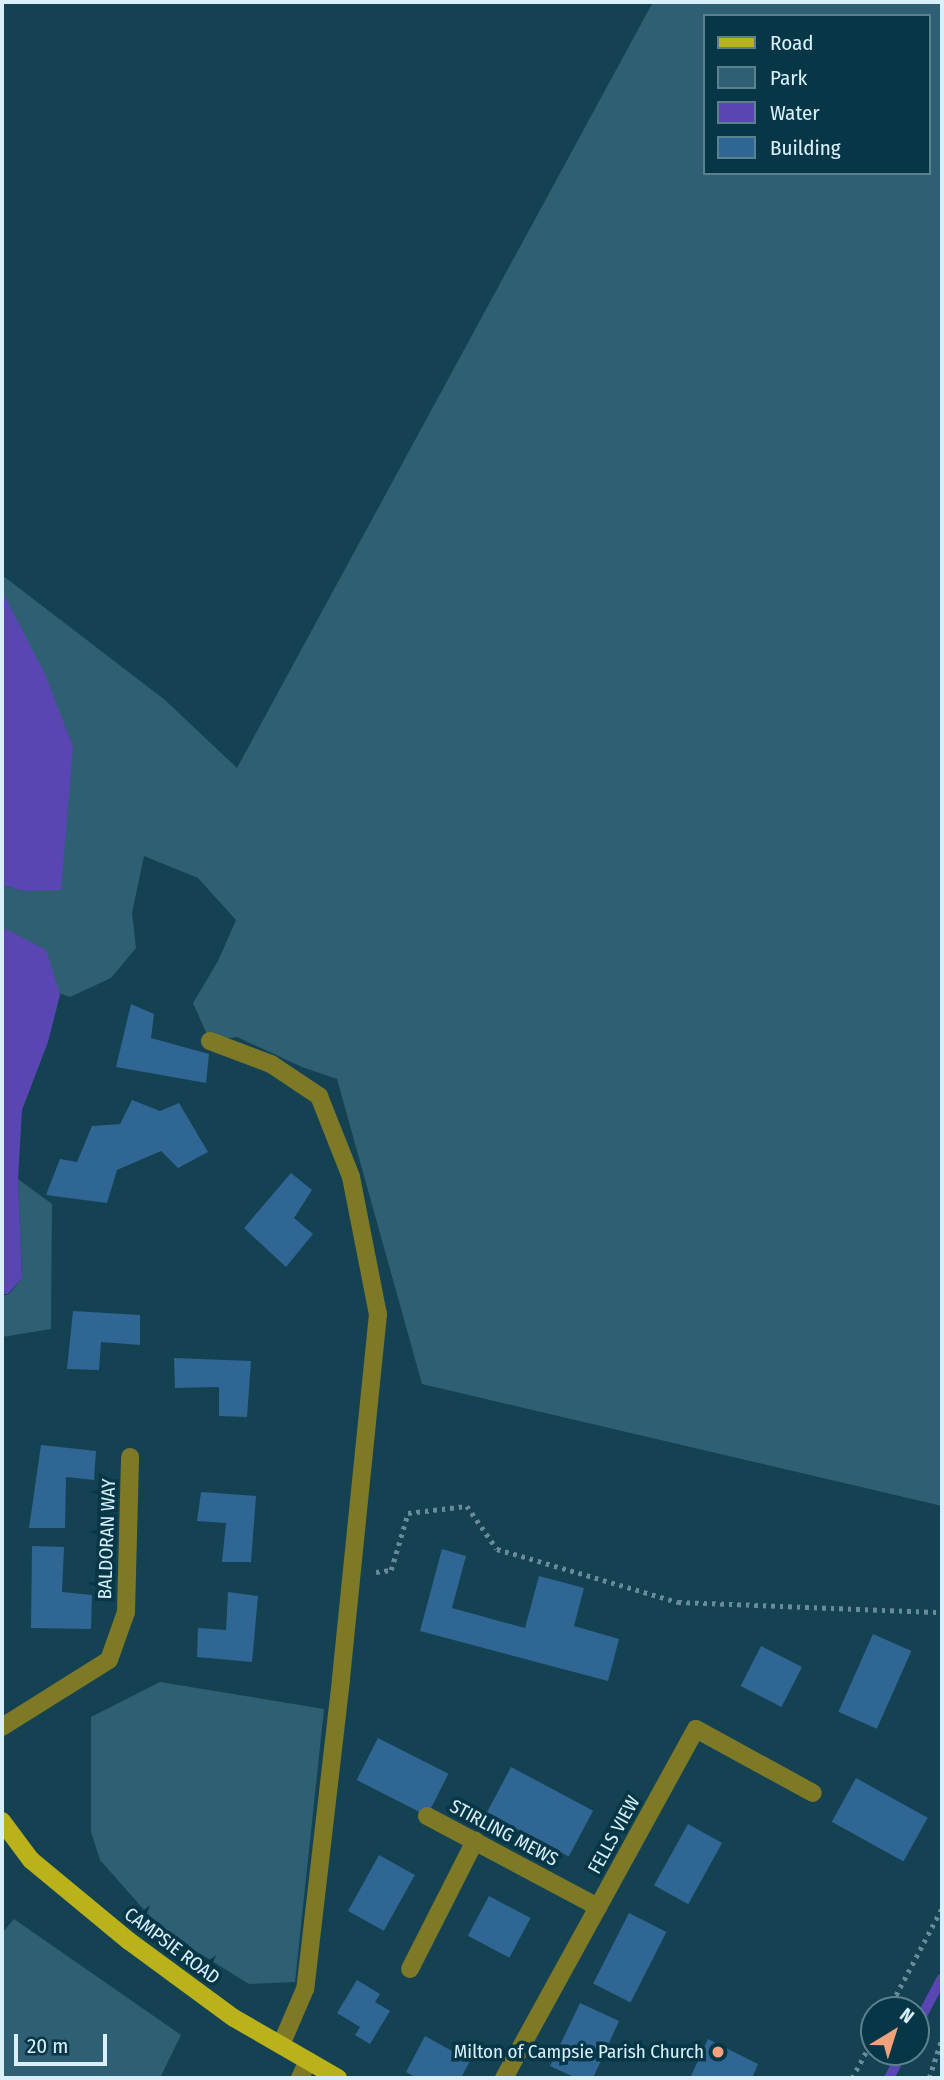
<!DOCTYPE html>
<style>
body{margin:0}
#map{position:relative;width:944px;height:2080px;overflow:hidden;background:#154252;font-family:"Fira Sans Condensed",sans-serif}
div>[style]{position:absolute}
.green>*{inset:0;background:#2e5f72}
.water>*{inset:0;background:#5946b3}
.stream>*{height:10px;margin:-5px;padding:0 5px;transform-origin:5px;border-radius:5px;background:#5946b3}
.building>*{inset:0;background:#2f6693;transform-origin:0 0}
.path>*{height:4.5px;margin-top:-2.25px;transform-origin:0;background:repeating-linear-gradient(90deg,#688b99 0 3.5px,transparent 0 8.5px)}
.minor>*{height:18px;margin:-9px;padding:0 9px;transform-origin:9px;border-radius:9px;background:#7d7927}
.major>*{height:18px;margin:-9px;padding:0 9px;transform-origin:9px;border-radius:9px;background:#bab21b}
.dots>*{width:19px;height:19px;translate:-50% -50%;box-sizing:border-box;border:4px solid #073747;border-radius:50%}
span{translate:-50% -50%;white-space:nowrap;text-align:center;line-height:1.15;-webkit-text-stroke:7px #073747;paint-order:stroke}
.street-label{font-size:19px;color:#d9f0fb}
.poi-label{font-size:19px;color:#d9f0fb}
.right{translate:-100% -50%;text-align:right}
.frame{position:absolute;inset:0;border:4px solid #d9f0fb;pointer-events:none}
.legend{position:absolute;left:703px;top:14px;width:228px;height:161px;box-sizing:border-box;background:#073747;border:2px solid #5b818f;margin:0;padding:9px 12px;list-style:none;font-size:21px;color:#d9f0fb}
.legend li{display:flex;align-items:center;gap:14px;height:35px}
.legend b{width:35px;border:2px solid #5b818f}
.north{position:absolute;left:860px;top:1996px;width:70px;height:70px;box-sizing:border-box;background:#073747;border:2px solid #5b818f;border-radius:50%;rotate:38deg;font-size:19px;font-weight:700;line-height:28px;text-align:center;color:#d9f0fb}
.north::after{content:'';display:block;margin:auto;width:24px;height:32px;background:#f1a17c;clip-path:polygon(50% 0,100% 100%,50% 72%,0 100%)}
.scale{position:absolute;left:14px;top:2034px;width:93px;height:32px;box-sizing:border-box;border:4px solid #d9f0fb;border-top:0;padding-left:9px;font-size:21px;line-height:24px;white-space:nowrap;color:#d9f0fb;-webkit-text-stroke:5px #073747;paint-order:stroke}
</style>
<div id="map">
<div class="green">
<div style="clip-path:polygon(evenodd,653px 2px,942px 2px,942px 1506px,422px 1384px,337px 1079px,302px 1067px,237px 1037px,210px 1041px,193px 1003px,218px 961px,236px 920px,198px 878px,144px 856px,132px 913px,136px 948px,111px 978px,70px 997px,2px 973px,2px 885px,24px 891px,2px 674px,2px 575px,165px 700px,237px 768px,653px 2px,704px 16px,928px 16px,928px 173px,704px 173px,704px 16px)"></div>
<div style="clip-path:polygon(18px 1179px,52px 1204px,51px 1329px,2px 1337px,2px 1296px,9px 1294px,22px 1278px)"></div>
<div style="clip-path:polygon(160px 1682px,324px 1709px,295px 1982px,249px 1984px,162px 1930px,100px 1860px,91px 1832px,91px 1717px)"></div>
<div style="clip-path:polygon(14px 1919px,181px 2035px,160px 2078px,2px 2078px,2px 1933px)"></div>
</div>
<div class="water">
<div style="clip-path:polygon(2px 591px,45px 674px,73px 747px,61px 890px,24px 891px,2px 885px)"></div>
<div style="clip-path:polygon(2px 927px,46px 950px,60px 995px,48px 1042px,22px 1110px,18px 1179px,22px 1278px,8px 1294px,2px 1294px)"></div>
</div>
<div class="stream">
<div style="left:916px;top:2027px;width:55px;rotate:-62deg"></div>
<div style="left:889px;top:2078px;width:30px;rotate:-62deg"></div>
</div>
<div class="building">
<div style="clip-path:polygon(131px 1004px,154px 1014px,151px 1038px,209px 1054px,206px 1083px,116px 1067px)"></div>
<div style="clip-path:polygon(132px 1100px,160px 1111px,179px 1103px,208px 1152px,178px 1168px,161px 1151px,117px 1170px,107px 1203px,46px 1195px,60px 1159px,77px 1162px,92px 1126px,120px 1124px)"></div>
<div style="clip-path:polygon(291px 1173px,312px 1190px,294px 1218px,313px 1234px,286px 1267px,244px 1228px)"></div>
<div style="clip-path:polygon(73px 1311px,140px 1315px,140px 1345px,101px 1342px,99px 1370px,67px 1369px)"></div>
<div style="clip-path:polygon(174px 1358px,251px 1361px,247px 1417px,219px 1416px,219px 1387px,175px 1388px)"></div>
<div style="clip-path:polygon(41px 1445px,96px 1451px,94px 1480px,66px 1477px,65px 1528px,29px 1528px)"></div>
<div style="clip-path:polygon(201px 1492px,256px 1496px,251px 1562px,222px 1562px,226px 1523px,197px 1521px)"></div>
<div style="clip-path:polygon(32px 1546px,64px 1547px,62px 1592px,92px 1595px,91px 1629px,31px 1628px)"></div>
<div style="clip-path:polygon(442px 1549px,466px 1556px,452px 1608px,525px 1628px,539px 1576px,584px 1588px,574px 1626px,619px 1639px,608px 1681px,420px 1631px)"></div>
<div style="clip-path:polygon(228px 1592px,258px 1596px,252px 1662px,197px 1657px,198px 1628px,226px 1630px)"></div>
<div style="left:873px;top:1634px;width:42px;height:85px;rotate:24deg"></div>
<div style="left:761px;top:1646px;width:46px;height:45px;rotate:27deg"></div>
<div style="left:378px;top:1738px;width:79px;height:47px;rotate:27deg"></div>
<div style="left:511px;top:1767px;width:93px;height:52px;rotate:28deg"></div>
<div style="left:856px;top:1778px;width:82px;height:50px;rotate:29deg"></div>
<div style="left:688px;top:1824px;width:39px;height:70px;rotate:29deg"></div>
<div style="left:379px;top:1855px;width:41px;height:64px;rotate:29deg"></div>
<div style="left:489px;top:1896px;width:47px;height:45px;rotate:28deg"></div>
<div style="left:629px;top:1913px;width:42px;height:79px;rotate:27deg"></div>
<div style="clip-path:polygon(357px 1980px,380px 1994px,375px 2002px,390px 2011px,370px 2044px,355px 2035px,360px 2027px,337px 2013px)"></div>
<div style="clip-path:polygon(580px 2003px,619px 2021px,593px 2078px,576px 2078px,550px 2066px)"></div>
<div style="clip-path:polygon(425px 2036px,470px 2061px,461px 2078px,417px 2078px,406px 2072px)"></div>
<div style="clip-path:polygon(708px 2039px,758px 2064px,752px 2078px,690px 2078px)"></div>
</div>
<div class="path">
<div style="left:376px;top:1572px;width:15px;rotate:-8deg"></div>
<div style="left:391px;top:1570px;width:59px;rotate:-73.4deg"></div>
<div style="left:408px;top:1513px;width:59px;rotate:-6.8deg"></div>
<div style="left:467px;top:1506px;width:52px;rotate:55.1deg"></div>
<div style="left:497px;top:1549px;width:189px;rotate:16.3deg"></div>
<div style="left:678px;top:1602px;width:264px;rotate:2.2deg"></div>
<div style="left:888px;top:2010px;width:115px;rotate:-62.1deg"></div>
<div style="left:852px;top:2078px;width:47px;rotate:-61.8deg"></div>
<div style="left:929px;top:2078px;width:42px;rotate:-72deg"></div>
</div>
<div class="minor">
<div style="left:210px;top:1041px;width:65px;rotate:20.7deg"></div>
<div style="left:271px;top:1064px;width:58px;rotate:33.7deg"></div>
<div style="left:319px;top:1096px;width:87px;rotate:68.4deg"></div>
<div style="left:351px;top:1177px;width:140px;rotate:78.9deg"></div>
<div style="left:378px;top:1314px;width:368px;rotate:95.8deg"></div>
<div style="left:341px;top:1680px;width:311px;rotate:96.6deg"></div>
<div style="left:305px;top:1989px;width:61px;rotate:113.2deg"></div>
<div style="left:2px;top:1727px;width:126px;rotate:-32.1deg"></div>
<div style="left:109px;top:1660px;width:51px;rotate:-70.5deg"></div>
<div style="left:126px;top:1612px;width:155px;rotate:-88.5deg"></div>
<div style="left:427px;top:1816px;width:194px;rotate:28deg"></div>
<div style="left:410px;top:1969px;width:144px;rotate:-63.1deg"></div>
<div style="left:300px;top:2078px;width:19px;rotate:-65deg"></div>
<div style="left:504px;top:2078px;width:398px;rotate:-61.2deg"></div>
<div style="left:696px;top:1729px;width:133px;rotate:28.7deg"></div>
</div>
<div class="major">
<div style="left:2px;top:1821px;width:49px;rotate:53.4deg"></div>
<div style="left:31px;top:1860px;width:127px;rotate:39.6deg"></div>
<div style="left:129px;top:1941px;width:130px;rotate:36.3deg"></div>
<div style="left:234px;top:2018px;width:120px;rotate:30deg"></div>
</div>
<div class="dots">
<div style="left:718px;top:2052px;background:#f1a17c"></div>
</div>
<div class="street-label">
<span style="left:107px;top:1539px;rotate:-88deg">BALDORAN WAY</span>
<span style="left:504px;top:1833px;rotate:28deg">STIRLING MEWS</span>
<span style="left:614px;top:1835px;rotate:-61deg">FELLS VIEW</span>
<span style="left:172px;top:1946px;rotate:37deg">CAMPSIE ROAD</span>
</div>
<div class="poi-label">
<span class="right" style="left:704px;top:2052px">Milton of Campsie Parish Church</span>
</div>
<div class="frame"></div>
<ul class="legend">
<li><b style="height:9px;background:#bab21b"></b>Road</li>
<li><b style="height:19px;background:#2e5f72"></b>Park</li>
<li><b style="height:19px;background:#5946b3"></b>Water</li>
<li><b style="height:19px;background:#2f6693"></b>Building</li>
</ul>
<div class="north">N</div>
<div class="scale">20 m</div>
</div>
